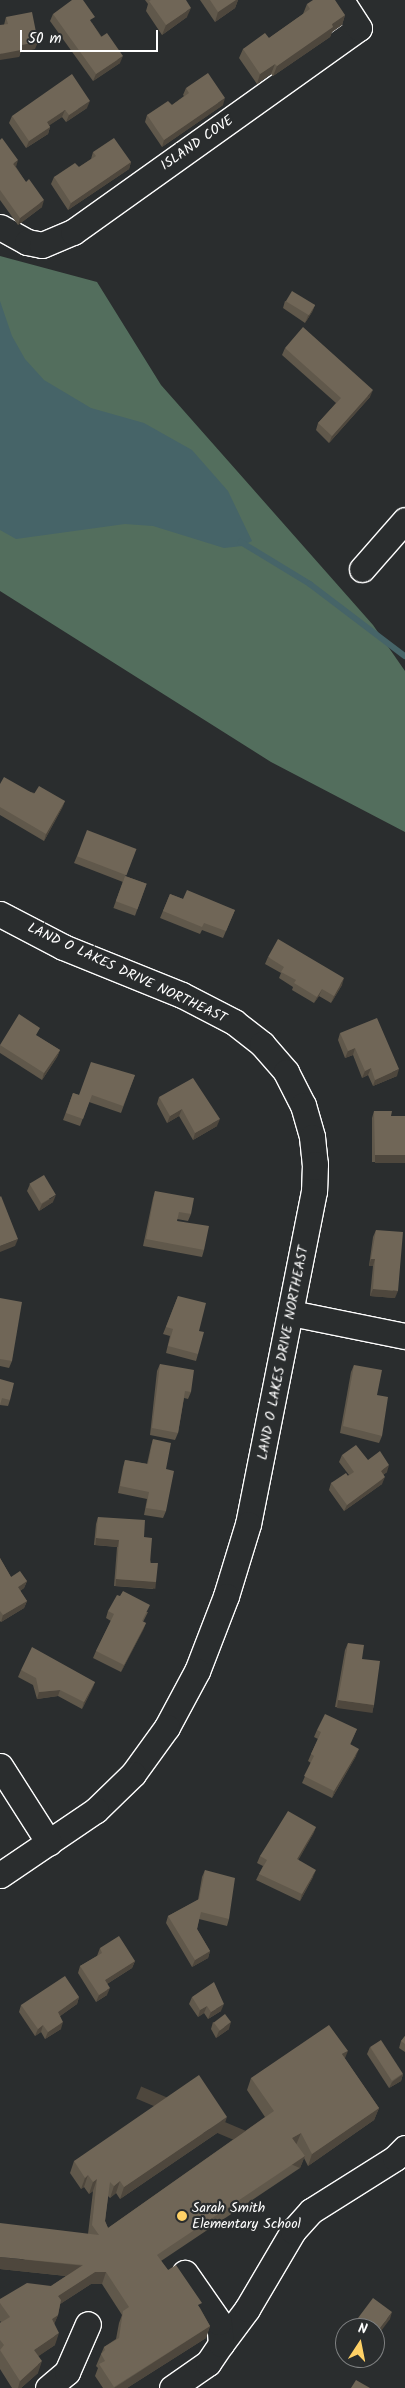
<!DOCTYPE html>
<style>
body{margin:0}
#map{position:relative;width:405px;height:2388px;overflow:hidden;background:#2a2d2e;font-family:Kalam,sans-serif}
div>[style]{position:absolute}
.green>*{inset:0;background:#536e5d}
.water>*{inset:0;background:#466468}
.stream>*{height:5.5px;margin:-2.75px;padding:0 2.75px;transform-origin:2.75px;border-radius:2.75px;background:#466468}
.roads{filter:drop-shadow(1px 0 #fff) drop-shadow(-1px 0 #fff) drop-shadow(0 1px #fff) drop-shadow(0 -1px #fff)}
.minor>*{height:25px;margin:-12.5px;padding:0 12.5px;transform-origin:12.5px;border-radius:12.5px;background:#2a2d2e}
.wall>*{inset:0;background:#60584b;transform-origin:0 0}
.shaded-wall>*{inset:0;background:#4e473d;transform-origin:0 0}
.building>*{inset:0;background:#706657;transform-origin:0 0}
.dots>*{width:14px;height:14px;translate:-50% -50%;box-sizing:border-box;border:2px solid #2a2d2e;border-radius:50%}
span{translate:-50% -50%;white-space:nowrap;text-align:center;line-height:1.15;-webkit-text-stroke:4.5px #2a2d2e;paint-order:stroke}
.street-label{font-size:14px;color:#fff}
.poi-label{font-size:14px;color:#fff}
.left{translate:0 -50%;text-align:left}
.north{position:absolute;left:335px;top:2318px;width:50px;height:50px;box-sizing:border-box;background:#2a2d2e;border:1px solid #7f8182;border-radius:50%;rotate:11deg;font-size:14px;font-weight:700;line-height:20px;text-align:center;color:#fff}
.north::after{content:'';display:block;margin:auto;width:18px;height:22px;background:#ffd166;clip-path:polygon(50% 0,100% 100%,50% 72%,0 100%)}
.scale{position:absolute;left:20px;top:30px;width:138px;height:22px;box-sizing:border-box;border:2px solid #fff;border-top:0;padding-left:6px;font-size:15px;line-height:18px;white-space:nowrap;color:#fff;-webkit-text-stroke:4px #2a2d2e;paint-order:stroke}
</style>
<div id="map">
<div class="green">
<div style="clip-path:polygon(0 256px,97px 282px,161px 385px,373px 625px,405px 671px,405px 832px,271px 762px,0 591px)"></div>
</div>
<div class="water">
<div style="clip-path:polygon(0 301px,12px 336px,25px 359px,44px 380px,91px 408px,144px 423px,192px 450px,228px 491px,252px 541px,242px 546px,224px 548px,153px 526px,125px 524px,16px 539px,0 530px)"></div>
</div>
<div class="stream">
<div style="left:241px;top:542px;width:81px;rotate:31.3deg"></div>
<div style="left:310px;top:584px;width:119px;rotate:37.2deg"></div>
</div>
<div class="roads">
<div class="minor">
<div style="left:0;top:227px;width:31px;rotate:29deg"></div>
<div style="left:27px;top:242px;width:15px;rotate:11deg"></div>
<div style="left:42px;top:245px;width:34px;rotate:-23deg"></div>
<div style="left:73px;top:232px;width:351px;rotate:-35.5deg"></div>
<div style="left:359px;top:28px;width:33px;rotate:-123deg"></div>
<div style="left:362px;top:569px;width:65px;rotate:-48.7deg"></div>
<div style="left:0;top:914px;width:71px;rotate:27.6deg"></div>
<div style="left:63px;top:947px;width:128px;rotate:22deg"></div>
<div style="left:182px;top:995px;width:59px;rotate:27.4deg"></div>
<div style="left:234px;top:1022px;width:36px;rotate:38deg"></div>
<div style="left:262px;top:1044px;width:37px;rotate:49deg"></div>
<div style="left:286px;top:1072px;width:37px;rotate:63deg"></div>
<div style="left:303px;top:1105px;width:33px;rotate:74deg"></div>
<div style="left:312px;top:1137px;width:27px;rotate:84deg"></div>
<div style="left:315px;top:1164px;width:27px;rotate:92deg"></div>
<div style="left:314px;top:1191px;width:339px;rotate:101.2deg"></div>
<div style="left:248px;top:1524px;width:75px;rotate:107deg"></div>
<div style="left:226px;top:1596px;width:80px;rotate:111.1deg"></div>
<div style="left:197px;top:1671px;width:64px;rotate:118.2deg"></div>
<div style="left:167px;top:1727px;width:58px;rotate:125.9deg"></div>
<div style="left:133px;top:1774px;width:52px;rotate:135.8deg"></div>
<div style="left:96px;top:1810px;width:116px;rotate:145.9deg"></div>
<div style="left:291px;top:1313px;width:116px;rotate:11.4deg"></div>
<div style="left:0;top:1766px;width:91px;rotate:57.5deg"></div>
<div style="left:221px;top:2344px;width:44px;rotate:-53.4deg"></div>
<div style="left:247px;top:2309px;width:91px;rotate:-59.5deg"></div>
<div style="left:293px;top:2231px;width:27px;rotate:-48deg"></div>
<div style="left:311px;top:2211px;width:99px;rotate:-32.2deg"></div>
<div style="left:395px;top:2158px;width:14px;rotate:-45deg"></div>
<div style="left:48px;top:2388px;width:25px;rotate:-40deg"></div>
<div style="left:67px;top:2372px;width:52px;rotate:-66.4deg"></div>
<div style="left:172px;top:2388px;width:44px;rotate:-34.8deg"></div>
<div style="left:208px;top:2363px;width:23px;rotate:-56deg"></div>
<div style="left:221px;top:2344px;width:22px;rotate:-95deg"></div>
<div style="left:219px;top:2322px;width:60px;rotate:-124.8deg"></div>
</div>
</div>
<div class="wall">
<div style="clip-path:polygon(145px 0,186px 0,187px 17px,162px 35px,146px 11px,148px 4px)"></div>
<div style="clip-path:polygon(200px 0,238px 0,235px 8px,215px 22px)"></div>
<div style="clip-path:polygon(307px 4px,345px 15px,342px 25px,332px 32px,330px 37px,273px 76px,271px 74px,257px 84px,239px 58px,243px 49px,269px 38px,303px 14px)"></div>
<div style="clip-path:polygon(53px 14px,92px 23px,120px 63px,93px 81px,50px 21px)"></div>
<div style="clip-path:polygon(6px 17px,35px 49px,21px 51px,19px 57px,4px 25px)"></div>
<div style="clip-path:polygon(186px 88px,223px 105px,162px 147px,145px 122px,147px 115px,172px 105px,184px 96px,183px 95px)"></div>
<div style="clip-path:polygon(87px 108px,66px 122px,62px 117px,49px 125px,50px 127px,48px 134px,26px 148px,9px 123px,12px 116px)"></div>
<div style="clip-path:polygon(0 140px,16px 167px,42px 207px,18px 225px,0 200px)"></div>
<div style="clip-path:polygon(93px 152px,131px 162px,129px 169px,68px 210px,51px 184px,54px 177px,79px 167px,91px 159px)"></div>
<div style="clip-path:polygon(285px 301px,315px 305px,312px 312px,305px 323px,283px 308px)"></div>
<div style="clip-path:polygon(285px 348px,370px 397px,329px 443px,316px 430px,318px 423px,336px 403px,282px 355px)"></div>
<div style="clip-path:polygon(0 784px,65px 801px,62px 808px,44px 841px,0 815px)"></div>
<div style="clip-path:polygon(136px 849px,123px 882px,74px 863px,77px 856px)"></div>
<div style="left:125px;top:876px;width:23px;height:34px;rotate:20deg"></div>
<div style="clip-path:polygon(170px 894px,183px 899px,235px 910px,223px 938px,202px 930px,200px 934px,160px 918px)"></div>
<div style="clip-path:polygon(268px 957px,342px 985px,331px 1003px,319px 996px,314px 1003px,292px 990px,293px 987px,279px 978px,281px 973px,265px 964px)"></div>
<div style="clip-path:polygon(340px 1033px,397px 1076px,373px 1086px,368px 1075px,362px 1078px,353px 1055px,345px 1058px,338px 1040px)"></div>
<div style="clip-path:polygon(37px 1036px,60px 1050px,57px 1057px,42px 1080px,0 1053px,0 1045px)"></div>
<div style="clip-path:polygon(135px 1075px,121px 1113px,89px 1102px,80px 1126px,63px 1120px,73px 1093px,79px 1095px)"></div>
<div style="clip-path:polygon(159px 1097px,217px 1126px,193px 1140px,179px 1116px,167px 1123px,157px 1104px)"></div>
<div style="clip-path:polygon(374px 1111px,391px 1116px,405px 1116px,405px 1162px,372px 1162px,372px 1118px)"></div>
<div style="clip-path:polygon(30px 1184px,53px 1202px,39px 1211px,27px 1191px)"></div>
<div style="clip-path:polygon(155px 1191px,191px 1214px,188px 1221px,177px 1219px,177px 1221px,204px 1250px,202px 1257px,143px 1246px,153px 1198px)"></div>
<div style="clip-path:polygon(376px 1230px,395px 1298px,370px 1296px,373px 1266px,369px 1266px,373px 1237px)"></div>
<div style="clip-path:polygon(178px 1296px,199px 1331px,198px 1354px,196px 1361px,166px 1353px,170px 1336px,163px 1334px)"></div>
<div style="clip-path:polygon(0 1298px,12px 1361px,9px 1368px,0 1366px)"></div>
<div style="clip-path:polygon(160px 1364px,191px 1392px,188px 1399px,184px 1398px,178px 1433px,175px 1440px,150px 1435px,157px 1371px)"></div>
<div style="clip-path:polygon(354px 1365px,377px 1395px,382px 1436px,379px 1443px,340px 1433px,351px 1372px)"></div>
<div style="clip-path:polygon(0 1379px,10px 1400px,8px 1406px,0 1405px)"></div>
<div style="clip-path:polygon(153px 1439px,166px 1469px,166px 1511px,163px 1518px,144px 1515px,147px 1499px,118px 1493px,123px 1467px,125px 1460px,147px 1464px,151px 1446px)"></div>
<div style="clip-path:polygon(342px 1455px,368px 1460px,387px 1472px,383px 1475px,382px 1484px,344px 1511px,329px 1490px,331px 1483px,349px 1475px,339px 1462px)"></div>
<div style="clip-path:polygon(98px 1517px,144px 1537px,156px 1582px,153px 1589px,114px 1586px,117px 1547px,94px 1545px,96px 1524px)"></div>
<div style="clip-path:polygon(0 1558px,11px 1577px,27px 1581px,24px 1588px,20px 1591px,27px 1601px,24px 1608px,1px 1622px,0 1621px)"></div>
<div style="clip-path:polygon(108px 1611px,148px 1612px,143px 1622px,146px 1623px,143px 1630px,121px 1672px,93px 1658px,96px 1651px,111px 1621px,106px 1618px)"></div>
<div style="clip-path:polygon(348px 1643px,362px 1659px,374px 1705px,372px 1712px,335px 1707px,345px 1650px)"></div>
<div style="clip-path:polygon(21px 1670px,95px 1682px,92px 1689px,82px 1709px,58px 1696px,37px 1699px,33px 1685px,18px 1677px)"></div>
<div style="clip-path:polygon(357px 1729px,350px 1745px,356px 1756px,332px 1798px,302px 1783px,311px 1763px,308px 1761px,311px 1754px,318px 1739px,314px 1737px,317px 1730px)"></div>
<div style="clip-path:polygon(316px 1827px,313px 1834px,298px 1860px,313px 1877px,300px 1901px,256px 1880px,263px 1866px,257px 1863px,260px 1856px)"></div>
<div style="clip-path:polygon(205px 1870px,229px 1919px,227px 1926px,199px 1919px,197px 1929px,210px 1951px,208px 1958px,192px 1967px,166px 1923px,168px 1916px,198px 1900px,202px 1877px)"></div>
<div style="clip-path:polygon(100px 1948px,135px 1961px,132px 1968px,107px 1984px,107px 1995px,96px 2002px,78px 1973px,80px 1966px,97px 1956px)"></div>
<div style="clip-path:polygon(79px 1997px,77px 2004px,60px 2016px,61px 2029px,45px 2039px,41px 2032px,35px 2036px,19px 2012px,21px 2005px)"></div>
<div style="clip-path:polygon(192px 1997px,221px 2011px,208px 2019px,204px 2013px,198px 2017px,189px 2004px)"></div>
<div style="clip-path:polygon(213px 2022px,229px 2029px,216px 2038px,211px 2029px)"></div>
<div style="clip-path:polygon(405px 2036px,405px 2052px,399px 2048px,401px 2041px)"></div>
<div style="clip-path:polygon(370px 2047px,403px 2074px,401px 2081px,389px 2088px,367px 2054px)"></div>
<div style="clip-path:polygon(345px 2059px,379px 2108px,374px 2120px,308px 2166px,304px 2158px,300px 2168px,161px 2261px,168px 2270px,200px 2308px,210px 2326px,206px 2338px,127px 2388px,103px 2388px,95px 2376px,98px 2368px,96px 2366px,104px 2347px,116px 2339px,119px 2323px,122px 2315px,102px 2284px,91px 2284px,60px 2304px,58px 2315px,54px 2324px,55px 2345px,38px 2356px,38px 2373px,21px 2388px,12px 2388px,0 2369px,0 2323px,1px 2322px,0 2321px,0 2303px,51px 2286px,66px 2276px,0 2269px,88px 2234px,93px 2191px,89px 2194px,84px 2187px,81px 2189px,70px 2173px,74px 2161px,223px 2129px,120px 2199px,116px 2193px,110px 2198px,108px 2196px,105px 2221px,108px 2228px,265px 2117px,247px 2090px,251px 2078px)"></div>
<div style="clip-path:polygon(390px 2319px,375px 2328px,353px 2328px,355px 2322px)"></div>
</div>
<div class="shaded-wall">
<div style="clip-path:polygon(233px 0,238px 0,235px 8px,215px 22px,218px 12px)"></div>
<div style="clip-path:polygon(191px 8px,187px 17px,162px 35px,166px 25px)"></div>
<div style="clip-path:polygon(345px 15px,342px 25px,332px 32px,330px 37px,273px 76px,277px 66px,332px 24px)"></div>
<div style="clip-path:polygon(38px 42px,35px 49px,21px 51px,19px 57px,0 60px,0 54px,21px 45px)"></div>
<div style="clip-path:polygon(123px 56px,120px 63px,93px 81px,96px 74px)"></div>
<div style="clip-path:polygon(275px 64px,271px 74px,257px 84px,260px 74px)"></div>
<div style="clip-path:polygon(225px 98px,223px 105px,162px 147px,164px 140px)"></div>
<div style="clip-path:polygon(90px 101px,87px 108px,66px 122px,69px 115px)"></div>
<div style="clip-path:polygon(65px 110px,62px 117px,44px 129px,47px 122px)"></div>
<div style="clip-path:polygon(50px 127px,48px 134px,26px 148px,29px 141px)"></div>
<div style="clip-path:polygon(18px 160px,16px 167px,13px 164px)"></div>
<div style="clip-path:polygon(131px 162px,129px 169px,68px 210px,71px 203px)"></div>
<div style="clip-path:polygon(44px 200px,42px 207px,18px 225px,20px 218px)"></div>
<div style="clip-path:polygon(315px 305px,312px 312px,305px 323px,308px 316px)"></div>
<div style="clip-path:polygon(373px 390px,370px 397px,329px 443px,332px 436px)"></div>
<div style="clip-path:polygon(65px 801px,62px 808px,44px 841px,46px 834px)"></div>
<div style="clip-path:polygon(344px 978px,342px 985px,331px 1003px,334px 996px)"></div>
<div style="clip-path:polygon(322px 989px,319px 996px,314px 1003px,317px 997px)"></div>
<div style="clip-path:polygon(355px 1048px,353px 1055px,345px 1058px,348px 1051px)"></div>
<div style="clip-path:polygon(60px 1050px,57px 1057px,42px 1080px,44px 1073px)"></div>
<div style="clip-path:polygon(371px 1068px,368px 1075px,362px 1078px,365px 1071px)"></div>
<div style="clip-path:polygon(399px 1069px,397px 1076px,373px 1086px,375px 1080px)"></div>
<div style="clip-path:polygon(182px 1109px,179px 1116px,167px 1123px,170px 1116px)"></div>
<div style="clip-path:polygon(220px 1119px,217px 1126px,193px 1140px,195px 1133px)"></div>
<div style="left:375px;top:1155px;width:30px;height:8px"></div>
<div style="clip-path:polygon(56px 1195px,53px 1202px,39px 1211px,42px 1204px)"></div>
<div style="clip-path:polygon(18px 1239px,15px 1246px,0 1252px,0 1246px)"></div>
<div style="clip-path:polygon(371px 1259px,375px 1259px,373px 1266px,369px 1266px)"></div>
<div style="clip-path:polygon(373px 1289px,398px 1291px,395px 1298px,370px 1296px)"></div>
<div style="clip-path:polygon(389px 1465px,387px 1472px,378px 1478px,381px 1471px)"></div>
<div style="clip-path:polygon(385px 1477px,382px 1484px,344px 1511px,347px 1505px)"></div>
<div style="left:96px;top:1538px;width:23px;height:7px;rotate:5deg"></div>
<div style="left:116px;top:1579px;width:40px;height:7px;rotate:4deg"></div>
<div style="clip-path:polygon(27px 1581px,24px 1588px,15px 1594px,18px 1587px)"></div>
<div style="clip-path:polygon(27px 1601px,24px 1608px,1px 1622px,3px 1615px)"></div>
<div style="clip-path:polygon(146px 1623px,143px 1630px,121px 1672px,124px 1665px)"></div>
<div style="clip-path:polygon(95px 1682px,92px 1689px,82px 1709px,84px 1702px)"></div>
<div style="clip-path:polygon(60px 1690px,58px 1696px,37px 1699px,39px 1692px)"></div>
<div style="left:338px;top:1700px;width:36px;height:8px;rotate:8deg"></div>
<div style="clip-path:polygon(359px 1749px,356px 1756px,332px 1798px,334px 1791px)"></div>
<div style="clip-path:polygon(316px 1827px,313px 1834px,295px 1866px,297px 1859px)"></div>
<div style="clip-path:polygon(316px 1870px,313px 1877px,300px 1901px,302px 1894px)"></div>
<div style="clip-path:polygon(210px 1951px,208px 1958px,192px 1967px,195px 1960px)"></div>
<div style="clip-path:polygon(135px 1961px,132px 1968px,102px 1987px,105px 1980px)"></div>
<div style="clip-path:polygon(110px 1988px,107px 1995px,96px 2002px,99px 1995px)"></div>
<div style="clip-path:polygon(79px 1997px,77px 2004px,56px 2019px,58px 2012px)"></div>
<div style="clip-path:polygon(224px 2004px,221px 2011px,208px 2019px,211px 2012px)"></div>
<div style="clip-path:polygon(207px 2006px,204px 2013px,198px 2017px,200px 2010px)"></div>
<div style="clip-path:polygon(63px 2022px,61px 2029px,45px 2039px,48px 2032px)"></div>
<div style="clip-path:polygon(231px 2022px,229px 2029px,216px 2038px,219px 2031px)"></div>
<div style="clip-path:polygon(43px 2025px,41px 2032px,35px 2036px,38px 2029px)"></div>
<div style="clip-path:polygon(348px 2051px,343px 2063px,342px 2054px)"></div>
<div style="clip-path:polygon(403px 2074px,401px 2081px,389px 2088px,392px 2082px)"></div>
<div style="clip-path:polygon(379px 2108px,374px 2120px,308px 2166px,312px 2154px)"></div>
<div style="clip-path:polygon(227px 2117px,223px 2129px,120px 2199px,124px 2187px)"></div>
<div style="clip-path:polygon(301px 2133px,296px 2145px,292px 2138px)"></div>
<div style="left:305px;top:2156px;width:13px;height:178px;rotate:113deg"></div>
<div style="clip-path:polygon(88px 2175px,84px 2187px,81px 2189px,85px 2178px)"></div>
<div style="clip-path:polygon(97px 2179px,93px 2191px,89px 2194px,93px 2182px)"></div>
<div style="clip-path:polygon(120px 2181px,116px 2193px,110px 2198px,114px 2186px)"></div>
<div style="left:0;top:2257px;width:83px;height:12px;rotate:6deg"></div>
<div style="clip-path:polygon(95px 2272px,106px 2272px,102px 2284px,91px 2284px,54px 2308px,58px 2296px)"></div>
<div style="clip-path:polygon(392px 2312px,390px 2319px,375px 2339px,375px 2335px)"></div>
<div style="clip-path:polygon(58px 2315px,53px 2327px,52px 2319px)"></div>
<div style="clip-path:polygon(210px 2326px,206px 2338px,127px 2388px,114px 2388px)"></div>
<div style="clip-path:polygon(59px 2333px,55px 2345px,30px 2362px,34px 2350px)"></div>
<div style="clip-path:polygon(42px 2361px,38px 2373px,21px 2388px,18px 2388px,20px 2381px)"></div>
</div>
<div class="building">
<div style="clip-path:polygon(72px 0,83px 0,95px 17px,90px 20px,101px 37px,107px 33px,123px 56px,96px 74px,53px 14px)"></div>
<div style="clip-path:polygon(151px 0,186px 0,191px 8px,166px 25px,149px 1px)"></div>
<div style="clip-path:polygon(210px 0,236px 0,218px 12px)"></div>
<div style="clip-path:polygon(313px 0,335px 0,345px 15px,332px 24px,333px 27px,277px 66px,275px 64px,260px 74px,243px 49px,265px 33px,269px 38px,310px 9px,307px 4px)"></div>
<div style="clip-path:polygon(32px 12px,38px 42px,21px 45px,21px 50px,0 54px,0 25px,8px 24px,6px 17px)"></div>
<div style="clip-path:polygon(208px 73px,225px 98px,164px 140px,147px 115px,168px 101px,172px 105px,189px 93px,186px 88px)"></div>
<div style="clip-path:polygon(72px 74px,90px 101px,69px 115px,65px 110px,47px 122px,50px 127px,29px 141px,12px 116px)"></div>
<div style="clip-path:polygon(2px 138px,18px 160px,13px 164px,26px 182px,29px 179px,44px 200px,20px 218px,0 190px,0 140px)"></div>
<div style="clip-path:polygon(114px 138px,131px 162px,71px 203px,54px 177px,75px 163px,79px 167px,96px 156px,93px 152px)"></div>
<div style="left:292px;top:291px;width:27px;height:12px;rotate:31deg"></div>
<div style="clip-path:polygon(303px 327px,373px 390px,332px 436px,318px 423px,341px 398px,285px 348px)"></div>
<div style="clip-path:polygon(4px 777px,34px 794px,39px 786px,65px 801px,46px 834px,0 807px,0 784px)"></div>
<div style="left:87px;top:830px;width:53px;height:28px;rotate:21deg"></div>
<div style="left:125px;top:876px;width:23px;height:27px;rotate:20deg"></div>
<div style="clip-path:polygon(187px 890px,235px 910px,226px 931px,204px 923px,202px 927px,163px 911px,170px 894px,183px 899px)"></div>
<div style="clip-path:polygon(278px 939px,344px 978px,334px 996px,322px 989px,317px 997px,294px 983px,296px 980px,281px 972px,284px 967px,268px 957px)"></div>
<div style="clip-path:polygon(19px 1014px,40px 1028px,36px 1035px,60px 1050px,44px 1073px,0 1045px)"></div>
<div style="clip-path:polygon(377px 1018px,399px 1069px,375px 1080px,371px 1068px,365px 1071px,355px 1048px,348px 1051px,340px 1033px)"></div>
<div style="clip-path:polygon(91px 1062px,135px 1075px,123px 1106px,92px 1095px,83px 1119px,66px 1113px,73px 1093px,79px 1095px)"></div>
<div style="clip-path:polygon(193px 1078px,220px 1119px,195px 1133px,182px 1109px,170px 1116px,159px 1097px)"></div>
<div style="clip-path:polygon(374px 1111px,392px 1111px,391px 1116px,405px 1116px,405px 1155px,375px 1155px)"></div>
<div style="left:44px;top:1175px;width:23px;height:17px;rotate:59deg"></div>
<div style="clip-path:polygon(155px 1191px,194px 1198px,191px 1214px,179px 1212px,177px 1221px,209px 1226px,204px 1250px,146px 1239px)"></div>
<div style="clip-path:polygon(1px 1196px,18px 1239px,0 1246px,0 1197px)"></div>
<div style="clip-path:polygon(376px 1230px,403px 1232px,398px 1291px,373px 1289px,375px 1259px,371px 1259px)"></div>
<div style="clip-path:polygon(178px 1296px,206px 1303px,199px 1331px,204px 1332px,198px 1354px,168px 1346px,173px 1329px,166px 1327px)"></div>
<div style="clip-path:polygon(0 1298px,22px 1302px,12px 1361px,0 1359px)"></div>
<div style="clip-path:polygon(160px 1364px,194px 1370px,191px 1392px,185px 1391px,178px 1433px,152px 1428px)"></div>
<div style="clip-path:polygon(354px 1365px,382px 1370px,377px 1395px,388px 1397px,382px 1436px,343px 1426px)"></div>
<div style="clip-path:polygon(0 1379px,14px 1383px,10px 1400px,2px 1398px,0 1405px)"></div>
<div style="clip-path:polygon(153px 1439px,171px 1443px,166px 1469px,174px 1471px,166px 1511px,146px 1508px,149px 1492px,120px 1486px,125px 1460px,148px 1464px)"></div>
<div style="clip-path:polygon(356px 1445px,368px 1460px,380px 1451px,389px 1465px,381px 1471px,385px 1477px,347px 1505px,331px 1483px,346px 1473px,348px 1476px,354px 1472px,342px 1455px)"></div>
<div style="clip-path:polygon(98px 1517px,145px 1520px,144px 1537px,152px 1538px,150px 1563px,158px 1563px,156px 1582px,116px 1579px,119px 1540px,96px 1538px)"></div>
<div style="clip-path:polygon(0 1558px,11px 1577px,20px 1571px,27px 1581px,18px 1587px,27px 1601px,3px 1615px,0 1611px)"></div>
<div style="clip-path:polygon(123px 1591px,150px 1605px,142px 1621px,146px 1623px,124px 1665px,96px 1651px,114px 1614px,108px 1611px,117px 1595px,120px 1596px)"></div>
<div style="clip-path:polygon(348px 1643px,364px 1645px,362px 1659px,380px 1661px,374px 1705px,338px 1700px)"></div>
<div style="clip-path:polygon(32px 1647px,95px 1682px,84px 1702px,60px 1690px,39px 1692px,36px 1678px,21px 1670px)"></div>
<div style="clip-path:polygon(325px 1714px,357px 1729px,350px 1744px,359px 1749px,334px 1791px,304px 1776px,314px 1756px,311px 1754px,321px 1732px,317px 1730px)"></div>
<div style="clip-path:polygon(288px 1811px,316px 1827px,297px 1859px,316px 1870px,302px 1894px,259px 1874px,267px 1860px,260px 1856px)"></div>
<div style="clip-path:polygon(205px 1870px,235px 1878px,229px 1919px,201px 1912px,197px 1929px,210px 1951px,195px 1960px,168px 1916px,199px 1899px)"></div>
<div style="clip-path:polygon(119px 1936px,135px 1961px,105px 1980px,110px 1988px,99px 1995px,80px 1966px,102px 1953px,100px 1948px)"></div>
<div style="clip-path:polygon(65px 1976px,79px 1997px,58px 2012px,63px 2022px,48px 2032px,43px 2025px,38px 2029px,21px 2005px)"></div>
<div style="clip-path:polygon(214px 1982px,224px 2004px,211px 2012px,207px 2006px,200px 2010px,192px 1997px)"></div>
<div style="left:225px;top:2014px;width:10px;height:14px;rotate:53deg"></div>
<div style="clip-path:polygon(329px 2025px,348px 2051px,342px 2054px,379px 2108px,312px 2154px,301px 2133px,292px 2138px,305px 2156px,157px 2255px,168px 2270px,176px 2265px,202px 2303px,198px 2305px,210px 2326px,114px 2387px,99px 2364px,105px 2361px,101px 2354px,105px 2350px,104px 2347px,119px 2338px,123px 2311px,129px 2307px,106px 2272px,95px 2272px,58px 2296px,61px 2300px,58px 2315px,52px 2319px,59px 2333px,34px 2350px,42px 2361px,20px 2381px,0 2350px,4px 2345px,0 2340px,0 2323px,10px 2317px,0 2303px,0 2299px,27px 2283px,51px 2286px,83px 2265px,0 2257px,0 2223px,99px 2235px,92px 2225px,97px 2179px,93px 2182px,88px 2175px,85px 2178px,74px 2161px,199px 2075px,227px 2117px,124px 2187px,120px 2181px,114px 2186px,110px 2182px,105px 2221px,108px 2228px,274px 2111px,251px 2078px)"></div>
<div style="clip-path:polygon(405px 2036px,405px 2044px,401px 2041px)"></div>
<div style="left:381px;top:2040px;width:40px;height:13px;rotate:57deg"></div>
<div style="clip-path:polygon(373px 2298px,392px 2312px,375px 2335px,375px 2328px,364px 2328px,355px 2322px)"></div>
<div style="clip-path:polygon(356px 2380px,370px 2388px,351px 2388px)"></div>
</div>
<div class="dots">
<div style="left:182px;top:2216px;background:#ffd166"></div>
</div>
<div class="street-label">
<span style="left:197px;top:143px;rotate:-35deg">ISLAND COVE</span>
<span style="left:127px;top:973px;rotate:25deg">LAND O LAKES DRIVE NORTHEAST</span>
<span style="left:283px;top:1353px;rotate:-79deg">LAND O LAKES DRIVE NORTHEAST</span>
</div>
<div class="poi-label">
<span class="left" style="left:192px;top:2216px">Sarah Smith<br>Elementary School</span>
</div>
<div class="north">N</div>
<div class="scale">50 m</div>
</div>
